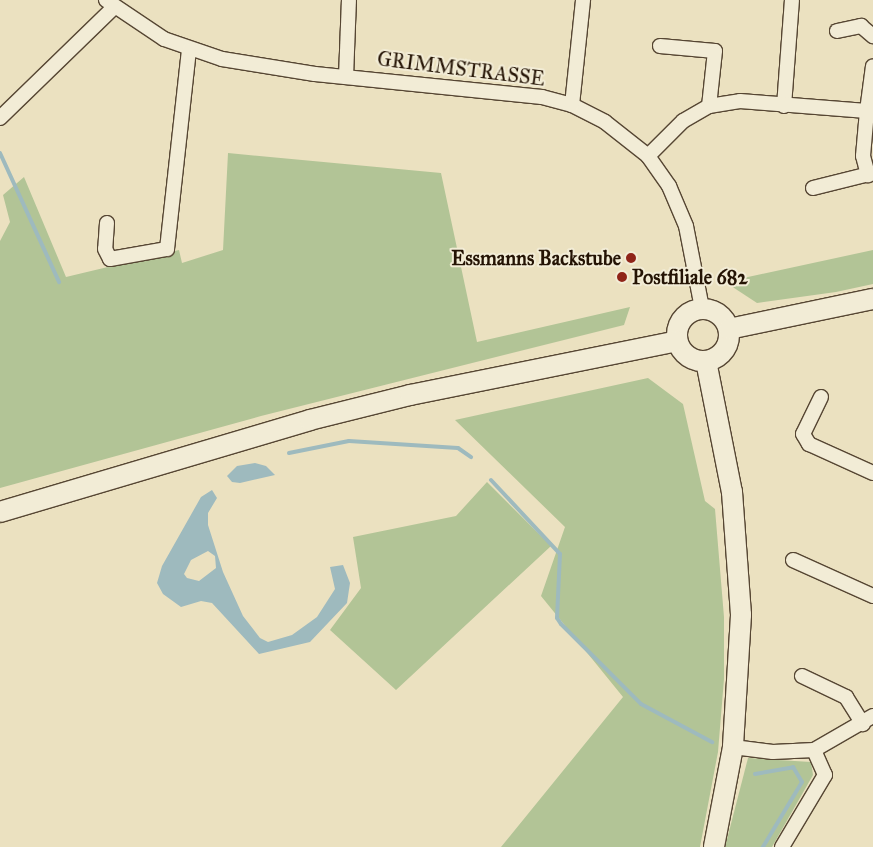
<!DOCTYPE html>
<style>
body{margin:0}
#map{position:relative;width:873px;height:847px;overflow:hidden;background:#ebe1c0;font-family:"IM FELL Great Primer",serif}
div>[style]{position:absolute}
.green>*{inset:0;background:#b2c496}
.water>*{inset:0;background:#9ebabe}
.stream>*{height:4px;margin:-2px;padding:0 2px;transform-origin:2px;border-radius:2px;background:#9ebabe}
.roads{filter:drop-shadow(1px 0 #564633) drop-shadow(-1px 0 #564633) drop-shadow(0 1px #564633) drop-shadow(0 -1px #564633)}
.minor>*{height:14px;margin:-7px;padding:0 7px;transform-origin:7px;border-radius:7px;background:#f2ecd6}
.secondary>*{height:20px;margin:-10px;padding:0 10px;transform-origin:10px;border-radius:10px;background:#f2ecd6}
.secondary>.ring{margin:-10px;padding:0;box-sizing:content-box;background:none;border:20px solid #f2ecd6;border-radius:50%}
.dots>*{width:14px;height:14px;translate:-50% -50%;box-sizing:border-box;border:2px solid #f2ecd6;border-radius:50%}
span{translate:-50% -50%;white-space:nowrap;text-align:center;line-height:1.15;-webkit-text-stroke:4px #f2ecd6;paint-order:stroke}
.street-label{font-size:20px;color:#241304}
.poi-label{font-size:20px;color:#241304;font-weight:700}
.right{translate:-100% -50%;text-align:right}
.left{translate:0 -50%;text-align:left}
</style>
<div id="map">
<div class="green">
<div style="clip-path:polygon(228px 153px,441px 173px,477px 342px,630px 307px,624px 325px,261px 416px,0 488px,0 241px,10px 222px,3px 195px,24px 177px,66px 277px,179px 250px,182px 263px,223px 250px)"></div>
<div style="clip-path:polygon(873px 250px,873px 284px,836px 292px,757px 303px,725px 282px)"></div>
<div style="clip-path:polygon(648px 378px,683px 404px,705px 501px,715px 509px,724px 617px,724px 679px,718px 752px,700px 847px,501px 847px,623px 697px,541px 596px,565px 527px,455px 420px)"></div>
<div style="clip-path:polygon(487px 482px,551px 546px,396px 690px,330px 630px,361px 588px,353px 537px,456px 516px)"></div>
<div style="clip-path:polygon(748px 758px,811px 762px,813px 775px,772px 847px,725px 847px)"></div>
</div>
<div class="water">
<div style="clip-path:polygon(255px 463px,266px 466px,275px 475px,240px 483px,232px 482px,227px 476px,237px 466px)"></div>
<div style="clip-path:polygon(evenodd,212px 490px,217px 498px,208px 513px,208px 525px,223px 572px,243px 616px,260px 638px,268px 642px,292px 635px,317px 617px,335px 589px,330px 567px,343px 565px,350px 583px,347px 603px,310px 642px,259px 654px,212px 603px,201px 601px,181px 607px,163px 594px,157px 583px,162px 566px,201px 497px,212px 490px,208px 551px,215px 556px,216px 568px,199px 581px,187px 578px,184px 574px,191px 560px,208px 551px)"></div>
</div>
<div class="stream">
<div style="left:0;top:153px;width:142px;rotate:65.4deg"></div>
<div style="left:289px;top:453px;width:61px;rotate:-11.3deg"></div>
<div style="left:349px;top:441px;width:109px;rotate:3.7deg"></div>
<div style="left:458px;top:448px;width:16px;rotate:35deg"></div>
<div style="left:491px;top:480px;width:101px;rotate:47deg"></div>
<div style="left:560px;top:554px;width:64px;rotate:92.7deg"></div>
<div style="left:557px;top:618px;width:7px;rotate:56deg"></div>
<div style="left:561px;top:624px;width:113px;rotate:45deg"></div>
<div style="left:641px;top:704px;width:81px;rotate:28.2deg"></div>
<div style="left:755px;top:774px;width:39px;rotate:-10deg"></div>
<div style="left:793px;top:767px;width:17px;rotate:59deg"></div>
<div style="left:802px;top:782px;width:76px;rotate:121deg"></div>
</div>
<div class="roads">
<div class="minor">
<div style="left:106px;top:0;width:70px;rotate:33.9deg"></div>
<div style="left:164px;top:39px;width:61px;rotate:19deg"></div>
<div style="left:222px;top:59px;width:94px;rotate:9.2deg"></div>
<div style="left:315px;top:74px;width:228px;rotate:5.8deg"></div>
<div style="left:542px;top:97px;width:31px;rotate:15deg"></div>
<div style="left:572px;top:105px;width:37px;rotate:27deg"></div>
<div style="left:605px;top:122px;width:55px;rotate:38.3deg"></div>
<div style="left:648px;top:156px;width:37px;rotate:55deg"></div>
<div style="left:669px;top:186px;width:43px;rotate:67deg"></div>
<div style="left:686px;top:226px;width:84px;rotate:79deg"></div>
<div style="left:837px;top:31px;width:25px;rotate:-12deg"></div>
<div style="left:861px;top:26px;width:16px;rotate:40deg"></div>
<div style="left:660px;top:46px;width:55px;rotate:5.2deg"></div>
<div style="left:715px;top:51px;width:55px;rotate:96.2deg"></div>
<div style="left:346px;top:77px;width:77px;rotate:-87.8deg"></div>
<div style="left:572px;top:105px;width:106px;rotate:-84deg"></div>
<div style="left:784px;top:106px;width:106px;rotate:-85.7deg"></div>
<div style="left:867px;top:111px;width:45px;rotate:95.1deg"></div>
<div style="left:863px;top:156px;width:20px;rotate:75deg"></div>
<div style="left:0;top:118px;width:159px;rotate:-44.2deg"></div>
<div style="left:648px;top:156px;width:49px;rotate:-45deg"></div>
<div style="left:683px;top:121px;width:30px;rotate:-30deg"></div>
<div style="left:709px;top:106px;width:31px;rotate:-9deg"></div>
<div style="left:740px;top:101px;width:127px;rotate:4.5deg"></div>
<div style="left:867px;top:111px;width:45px;rotate:-82.4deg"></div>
<div style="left:813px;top:188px;width:62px;rotate:-14deg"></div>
<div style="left:107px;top:223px;width:26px;rotate:94deg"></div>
<div style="left:105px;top:249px;width:11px;rotate:63deg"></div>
<div style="left:110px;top:259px;width:58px;rotate:-10deg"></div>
<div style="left:167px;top:249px;width:200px;rotate:-83.7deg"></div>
<div style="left:821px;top:397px;width:41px;rotate:115.9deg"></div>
<div style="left:803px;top:434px;width:12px;rotate:59deg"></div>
<div style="left:809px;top:444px;width:70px;rotate:24.4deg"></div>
<div style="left:793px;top:560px;width:88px;rotate:24.2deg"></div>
<div style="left:802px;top:676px;width:49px;rotate:25.5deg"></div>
<div style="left:846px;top:697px;width:32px;rotate:58deg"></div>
<div style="left:733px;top:747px;width:40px;rotate:7.1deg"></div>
<div style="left:773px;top:752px;width:41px;rotate:-2.8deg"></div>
<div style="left:814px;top:750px;width:68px;rotate:-30deg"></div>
<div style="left:782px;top:847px;width:84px;rotate:-59.2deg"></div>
<div style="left:825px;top:775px;width:27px;rotate:-114deg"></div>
</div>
<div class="secondary">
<div class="ring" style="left:677px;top:309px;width:32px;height:32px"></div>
<div style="left:729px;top:329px;width:147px;rotate:-11.8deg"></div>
<div style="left:706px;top:361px;width:134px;rotate:78.8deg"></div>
<div style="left:732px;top:492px;width:123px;rotate:85.8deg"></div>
<div style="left:741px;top:615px;width:132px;rotate:93.5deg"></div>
<div style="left:733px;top:747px;width:102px;rotate:100.8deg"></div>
<div style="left:0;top:512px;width:323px;rotate:-16.5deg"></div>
<div style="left:310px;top:420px;width:103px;rotate:-14deg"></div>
<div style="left:410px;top:395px;width:272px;rotate:-11.4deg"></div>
</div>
</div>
<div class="dots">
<div style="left:631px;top:258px;background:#8f2418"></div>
<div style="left:622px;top:277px;background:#8f2418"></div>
</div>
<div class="street-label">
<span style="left:461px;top:69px;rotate:7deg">GRIMMSTRASSE</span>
</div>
<div class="poi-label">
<span class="right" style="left:621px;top:258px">Essmanns Backstube</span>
<span class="left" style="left:632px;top:277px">Postfiliale 682</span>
</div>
</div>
